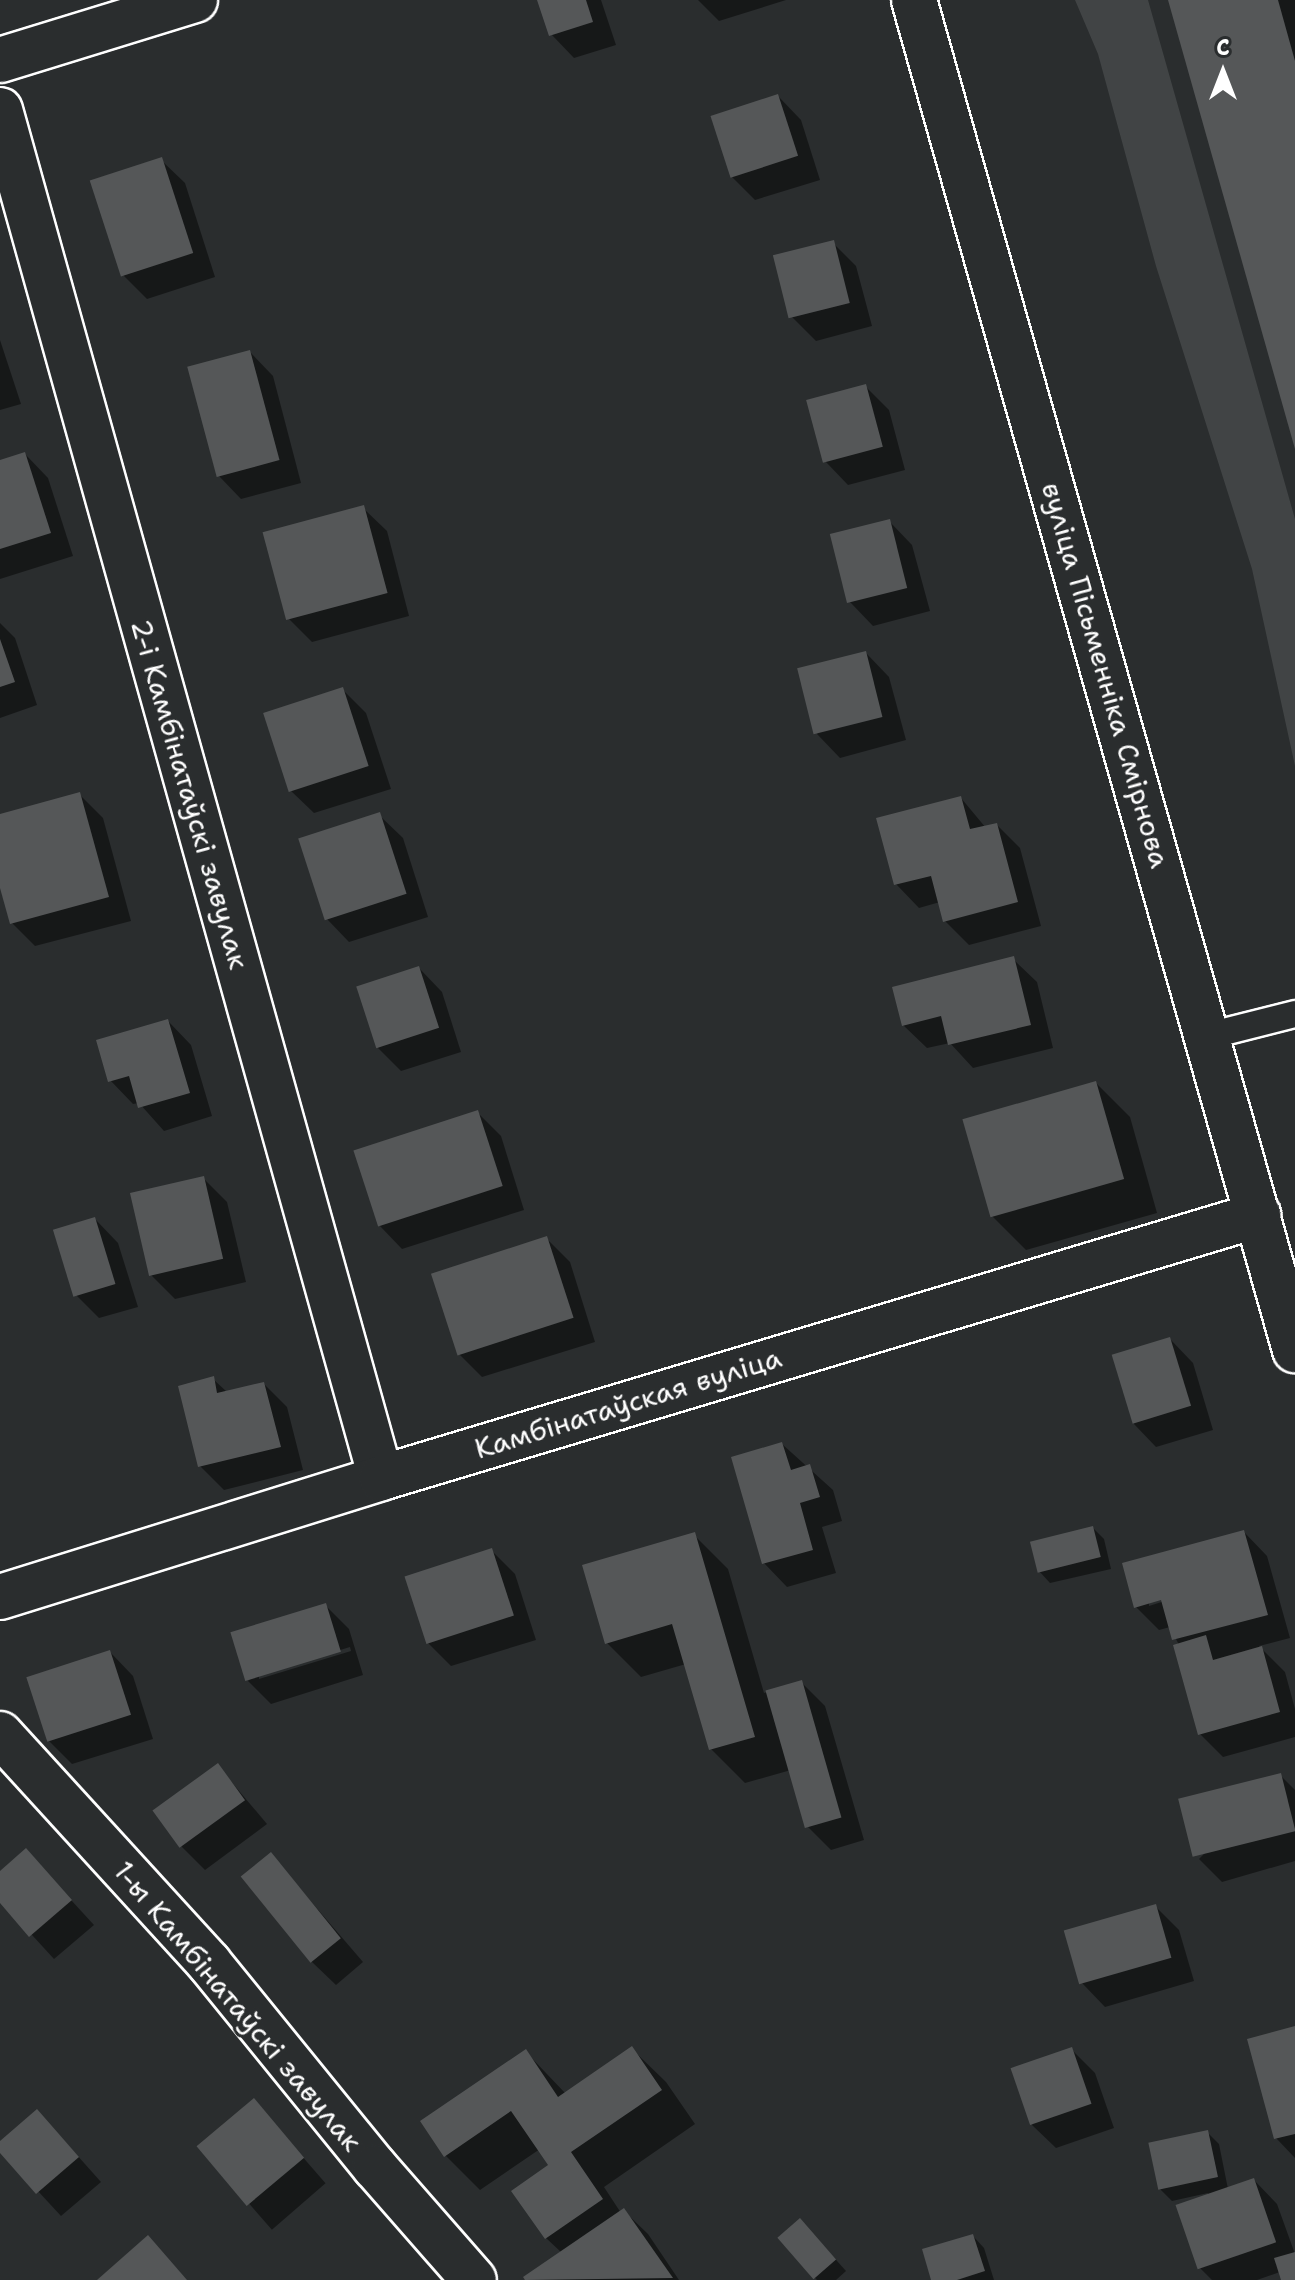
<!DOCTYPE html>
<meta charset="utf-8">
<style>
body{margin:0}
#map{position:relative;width:1295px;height:2280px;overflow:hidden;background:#2a2d2e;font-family:"Shantell Sans",sans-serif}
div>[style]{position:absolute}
.green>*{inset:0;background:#414445}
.shadow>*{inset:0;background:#0007;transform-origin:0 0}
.building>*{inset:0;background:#555758;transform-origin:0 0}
.roads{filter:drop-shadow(2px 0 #fff) drop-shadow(-2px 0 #fff) drop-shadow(0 2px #fff) drop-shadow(0 -2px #fff)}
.service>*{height:26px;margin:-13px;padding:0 13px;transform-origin:13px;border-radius:13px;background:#2a2d2e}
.minor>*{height:44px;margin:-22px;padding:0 22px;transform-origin:22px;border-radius:22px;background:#2a2d2e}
.secondary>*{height:44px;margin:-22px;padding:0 22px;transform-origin:22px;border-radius:22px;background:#2a2d2e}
span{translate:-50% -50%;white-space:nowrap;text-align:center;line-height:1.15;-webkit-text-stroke:6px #2a2d2e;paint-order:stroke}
.street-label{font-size:28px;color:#fff}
.north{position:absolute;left:1183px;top:32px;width:80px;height:80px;-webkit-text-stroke:6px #2a2d2e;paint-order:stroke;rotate:0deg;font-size:22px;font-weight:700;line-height:32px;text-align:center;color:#fff}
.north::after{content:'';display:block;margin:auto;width:28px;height:36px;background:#fff;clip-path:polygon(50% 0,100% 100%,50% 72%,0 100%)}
</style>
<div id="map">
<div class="green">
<div style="clip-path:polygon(1075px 0,1148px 0,1295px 519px,1295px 766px,1252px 569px,1156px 266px,1098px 54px)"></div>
</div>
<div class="shadow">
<div style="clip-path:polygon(540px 0,601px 0,616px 45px,574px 58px,551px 34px)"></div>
<div style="clip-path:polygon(698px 0,786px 0,719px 21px)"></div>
<div style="clip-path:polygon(1170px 0,1295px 0,1295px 445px)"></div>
<div style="clip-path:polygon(778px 96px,801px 120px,820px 180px,755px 200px,732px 177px)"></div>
<div style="clip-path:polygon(161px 160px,185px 183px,215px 277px,147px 299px,123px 275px,93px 181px)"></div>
<div style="clip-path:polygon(833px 243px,856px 266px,872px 326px,816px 341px,792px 317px)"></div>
<div style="clip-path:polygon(0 340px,21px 404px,0 410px)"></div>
<div style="clip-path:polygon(250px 352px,273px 376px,301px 483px,241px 499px,218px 475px)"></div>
<div style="clip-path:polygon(866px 387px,889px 410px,905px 470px,848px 485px,825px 461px)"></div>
<div style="clip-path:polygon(25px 454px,48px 478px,73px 556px,0 579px,0 462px)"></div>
<div style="clip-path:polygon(363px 508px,387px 531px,409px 616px,312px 642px,288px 618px)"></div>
<div style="clip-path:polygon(889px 521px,912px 545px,930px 611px,873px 626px,850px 602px)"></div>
<div style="clip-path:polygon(0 623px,15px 638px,37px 705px,0 718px)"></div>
<div style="clip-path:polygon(866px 653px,889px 677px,906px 740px,840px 758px,817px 734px)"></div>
<div style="clip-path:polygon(342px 689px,366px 713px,391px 789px,314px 813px,290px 790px)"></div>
<div style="clip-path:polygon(79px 794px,103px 818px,131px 921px,35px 946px,12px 923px,0 880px,0 816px)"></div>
<div style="clip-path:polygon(961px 798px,986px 828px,997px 825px,1020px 848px,1041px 926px,969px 945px,945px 921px,940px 902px,919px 908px,896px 884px)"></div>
<div style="clip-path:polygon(379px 815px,403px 838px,428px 917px,349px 942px,326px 918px)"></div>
<div style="clip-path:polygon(1013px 959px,1037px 982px,1053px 1048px,973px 1068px,950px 1043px,927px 1048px,903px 1025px)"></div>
<div style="clip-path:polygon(419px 968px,442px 992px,461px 1052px,401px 1071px,378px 1048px)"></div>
<div style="clip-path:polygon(168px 1021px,191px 1045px,212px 1116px,164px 1131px,139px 1103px,133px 1104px,110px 1080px)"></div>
<div style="clip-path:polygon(1096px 1083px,1130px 1117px,1157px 1213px,1026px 1250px,992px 1216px)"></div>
<div style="clip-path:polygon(477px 1112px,501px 1136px,524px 1210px,402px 1249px,379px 1225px)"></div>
<div style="clip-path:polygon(203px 1178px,227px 1202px,246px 1282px,175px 1299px,151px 1275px)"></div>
<div style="clip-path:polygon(95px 1219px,118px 1243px,138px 1307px,99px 1318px,76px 1295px)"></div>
<div style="clip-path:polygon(546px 1238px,570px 1262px,595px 1342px,482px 1377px,458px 1353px)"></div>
<div style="clip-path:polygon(1170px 1339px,1193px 1363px,1213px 1430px,1156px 1447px,1133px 1423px)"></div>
<div style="clip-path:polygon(213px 1379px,227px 1392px,264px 1384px,287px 1407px,303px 1470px,224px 1490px,200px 1466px)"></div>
<div style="clip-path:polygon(782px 1444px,833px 1490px,842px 1521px,822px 1527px,836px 1573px,787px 1587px,764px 1563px)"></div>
<div style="clip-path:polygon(1093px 1528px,1104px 1539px,1111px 1569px,1050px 1583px,1039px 1571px)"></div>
<div style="clip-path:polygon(evenodd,1244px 1532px,1267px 1556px,1290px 1638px,1259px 1646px,1285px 1672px,1295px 1709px,1295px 1737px,1223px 1757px,1200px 1734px,1179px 1645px,1170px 1627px,1159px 1630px,1136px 1607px,1244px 1532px,1170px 1596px,1171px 1599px,1149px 1606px,1149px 1602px,1170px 1596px)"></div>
<div style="clip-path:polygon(694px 1535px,728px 1569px,764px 1693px,801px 1682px,825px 1706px,864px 1840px,831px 1850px,807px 1826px,791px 1770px,745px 1783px,711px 1749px,686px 1664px,641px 1677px,607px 1643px)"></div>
<div style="clip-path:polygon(491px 1550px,515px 1574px,536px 1640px,451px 1666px,428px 1643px)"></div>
<div style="clip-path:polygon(evenodd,325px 1605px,349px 1629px,363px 1675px,271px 1704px,248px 1681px,325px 1605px,350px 1647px,351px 1651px,259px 1679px,259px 1675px,350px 1647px)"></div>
<div style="clip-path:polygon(110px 1652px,133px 1676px,153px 1739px,72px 1764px,49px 1741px)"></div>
<div style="clip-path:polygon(218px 1766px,267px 1824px,205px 1870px,182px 1847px,156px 1812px)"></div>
<div style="clip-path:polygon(1281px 1776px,1295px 1790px,1295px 1861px,1222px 1882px,1199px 1859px)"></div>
<div style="clip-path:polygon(26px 1851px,94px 1925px,54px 1959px,0 1900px,0 1874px)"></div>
<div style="clip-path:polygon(271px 1855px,363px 1962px,336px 1985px,312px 1962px)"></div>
<div style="clip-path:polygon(1155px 1906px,1179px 1930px,1194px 1981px,1105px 2007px,1082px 1983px)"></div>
<div style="clip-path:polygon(1295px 2029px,1295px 2158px,1276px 2138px)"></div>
<div style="clip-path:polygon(632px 2049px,666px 2082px,695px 2124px,604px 2187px,621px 2213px,624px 2211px,648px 2234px,679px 2280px,528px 2280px,526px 2277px,562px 2253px,546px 2238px,551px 2166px,540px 2149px,480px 2190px,446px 2156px,423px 2122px,525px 2051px,566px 2094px)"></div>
<div style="clip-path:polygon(1071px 2049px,1095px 2073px,1114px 2128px,1056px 2148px,1032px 2125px)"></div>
<div style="left:254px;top:2101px;width:109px;height:71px;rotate:49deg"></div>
<div style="clip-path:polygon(1207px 2132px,1219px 2144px,1228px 2189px,1254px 2180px,1277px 2204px,1295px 2254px,1295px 2280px,1283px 2280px,1280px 2272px,1257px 2280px,1212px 2280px,1200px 2268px,1208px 2193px,1172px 2201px,1160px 2189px)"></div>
<div style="clip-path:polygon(60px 2136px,101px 2182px,61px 2216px,0 2150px,0 2144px)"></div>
<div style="clip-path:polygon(812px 2233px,846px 2271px,836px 2280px,817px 2280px,780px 2238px)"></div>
<div style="clip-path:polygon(973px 2236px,984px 2248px,994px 2280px,933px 2280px)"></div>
</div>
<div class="building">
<div style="clip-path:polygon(537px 0,586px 0,593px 22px,549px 36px)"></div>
<div style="clip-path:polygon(1168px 0,1278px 0,1295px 61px,1295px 449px)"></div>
<div style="left:778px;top:94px;width:65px;height:71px;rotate:72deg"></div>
<div style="left:162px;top:157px;width:101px;height:76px;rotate:72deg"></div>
<div style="left:834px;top:240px;width:65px;height:63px;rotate:76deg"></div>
<div style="left:250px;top:350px;width:114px;height:65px;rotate:75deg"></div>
<div style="left:866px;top:384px;width:65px;height:62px;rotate:75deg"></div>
<div style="clip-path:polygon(25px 452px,51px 533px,0 549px,0 460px)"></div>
<div style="left:364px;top:505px;width:91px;height:105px;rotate:75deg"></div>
<div style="left:890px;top:519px;width:71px;height:62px;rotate:76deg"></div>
<div style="clip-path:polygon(0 639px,15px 682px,0 687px)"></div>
<div style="left:866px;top:651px;width:68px;height:71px;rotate:76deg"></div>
<div style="left:343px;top:687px;width:83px;height:84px;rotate:72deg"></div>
<div style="clip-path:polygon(80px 792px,109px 897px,10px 924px,0 888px,0 814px)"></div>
<div style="clip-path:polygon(961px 796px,970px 829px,997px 823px,1018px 902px,943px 922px,931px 876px,894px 885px,876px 818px)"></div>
<div style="left:380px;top:812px;width:86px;height:86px;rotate:72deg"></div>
<div style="clip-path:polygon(1014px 956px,1031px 1025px,948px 1045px,941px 1016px,902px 1026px,892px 987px)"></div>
<div style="left:419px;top:966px;width:65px;height:66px;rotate:72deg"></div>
<div style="clip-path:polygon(168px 1019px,190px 1093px,138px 1108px,129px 1076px,108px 1082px,96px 1040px)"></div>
<div style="left:1096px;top:1081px;width:102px;height:139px;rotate:74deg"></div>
<div style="left:478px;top:1110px;width:80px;height:131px;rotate:72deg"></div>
<div style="left:204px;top:1176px;width:85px;height:76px;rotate:77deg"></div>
<div style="left:95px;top:1217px;width:70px;height:44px;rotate:73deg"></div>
<div style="left:547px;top:1236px;width:86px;height:122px;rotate:72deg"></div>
<div style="left:1170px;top:1337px;width:72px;height:61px;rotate:73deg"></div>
<div style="clip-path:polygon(214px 1376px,217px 1393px,264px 1382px,281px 1447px,198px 1467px,178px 1386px)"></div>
<div style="clip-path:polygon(782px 1442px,791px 1470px,810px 1464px,820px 1497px,800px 1503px,813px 1550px,762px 1564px,731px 1457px)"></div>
<div style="left:1093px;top:1526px;width:32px;height:65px;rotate:76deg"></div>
<div style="clip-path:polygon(1244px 1530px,1268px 1615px,1172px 1640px,1161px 1600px,1134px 1608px,1122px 1563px)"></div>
<div style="clip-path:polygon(695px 1532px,755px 1737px,709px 1750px,672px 1624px,605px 1644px,582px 1565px)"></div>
<div style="left:492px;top:1548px;width:71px;height:92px;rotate:72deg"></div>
<div style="left:326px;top:1603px;width:51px;height:100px;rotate:73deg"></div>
<div style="clip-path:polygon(1206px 1635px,1213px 1660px,1262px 1646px,1280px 1712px,1198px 1735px,1173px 1645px)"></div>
<div style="left:110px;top:1650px;width:68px;height:88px;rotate:72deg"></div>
<div style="left:802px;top:1680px;width:143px;height:38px;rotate:74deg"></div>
<div style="left:218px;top:1763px;width:46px;height:81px;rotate:54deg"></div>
<div style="left:1281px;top:1773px;width:60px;height:106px;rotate:76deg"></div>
<div style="clip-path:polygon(26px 1848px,72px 1900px,29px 1937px,0 1903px,0 1871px)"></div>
<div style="left:271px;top:1852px;width:111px;height:39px;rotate:51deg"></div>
<div style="left:1156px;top:1904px;width:56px;height:96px;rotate:74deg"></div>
<div style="clip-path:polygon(1295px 2026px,1295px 2134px,1274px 2139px,1247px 2039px)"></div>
<div style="clip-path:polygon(632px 2046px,662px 2090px,571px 2152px,603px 2199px,545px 2239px,511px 2191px,548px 2165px,511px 2111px,444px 2157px,420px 2121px,526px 2049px,558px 2097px)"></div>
<div style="left:1072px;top:2047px;width:60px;height:65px;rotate:71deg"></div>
<div style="left:254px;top:2098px;width:78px;height:75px;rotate:50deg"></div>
<div style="clip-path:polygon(37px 2109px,79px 2157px,36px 2194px,0 2153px,0 2141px)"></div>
<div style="left:1208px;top:2130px;width:48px;height:61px;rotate:78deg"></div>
<div style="left:1254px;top:2178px;width:68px;height:83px;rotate:71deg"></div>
<div style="clip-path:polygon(624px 2208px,673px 2278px,525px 2280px,523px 2277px)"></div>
<div style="left:800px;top:2218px;width:55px;height:30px;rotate:49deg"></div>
<div style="clip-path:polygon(973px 2234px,985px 2271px,957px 2280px,931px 2280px,922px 2249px)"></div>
<div style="clip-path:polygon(148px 2235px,187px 2280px,97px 2280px)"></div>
<div style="clip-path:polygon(1295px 2252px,1295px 2280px,1281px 2280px,1274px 2258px)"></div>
</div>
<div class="roads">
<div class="service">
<div style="left:1208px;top:1036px;width:90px;rotate:-14.2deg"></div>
</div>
<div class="minor">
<div style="left:0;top:60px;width:204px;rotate:-17.1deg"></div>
<div style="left:0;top:110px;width:1420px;rotate:74.44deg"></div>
<div style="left:0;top:1597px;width:399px;rotate:-17.3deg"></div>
<div style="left:381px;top:1478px;width:916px;rotate:-16.69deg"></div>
<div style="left:0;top:1734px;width:310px;rotate:47.6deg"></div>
<div style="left:209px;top:1963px;width:263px;rotate:50.9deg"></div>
<div style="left:375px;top:2167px;width:150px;rotate:48.8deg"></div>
</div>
<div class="secondary">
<div style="left:914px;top:0;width:1403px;rotate:74.24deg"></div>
</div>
</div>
<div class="street-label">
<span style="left:1106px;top:675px;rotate:74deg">вуліца Пісьменніка Смірнова</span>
<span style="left:190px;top:794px;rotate:74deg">2-і Камбінатаўскі завулак</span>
<span style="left:628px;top:1403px;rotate:-17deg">Камбінатаўская вуліца</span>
<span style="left:238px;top:2006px;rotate:50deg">1-ы Камбінатаўскі завулак</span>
</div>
<div class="north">С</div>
</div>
